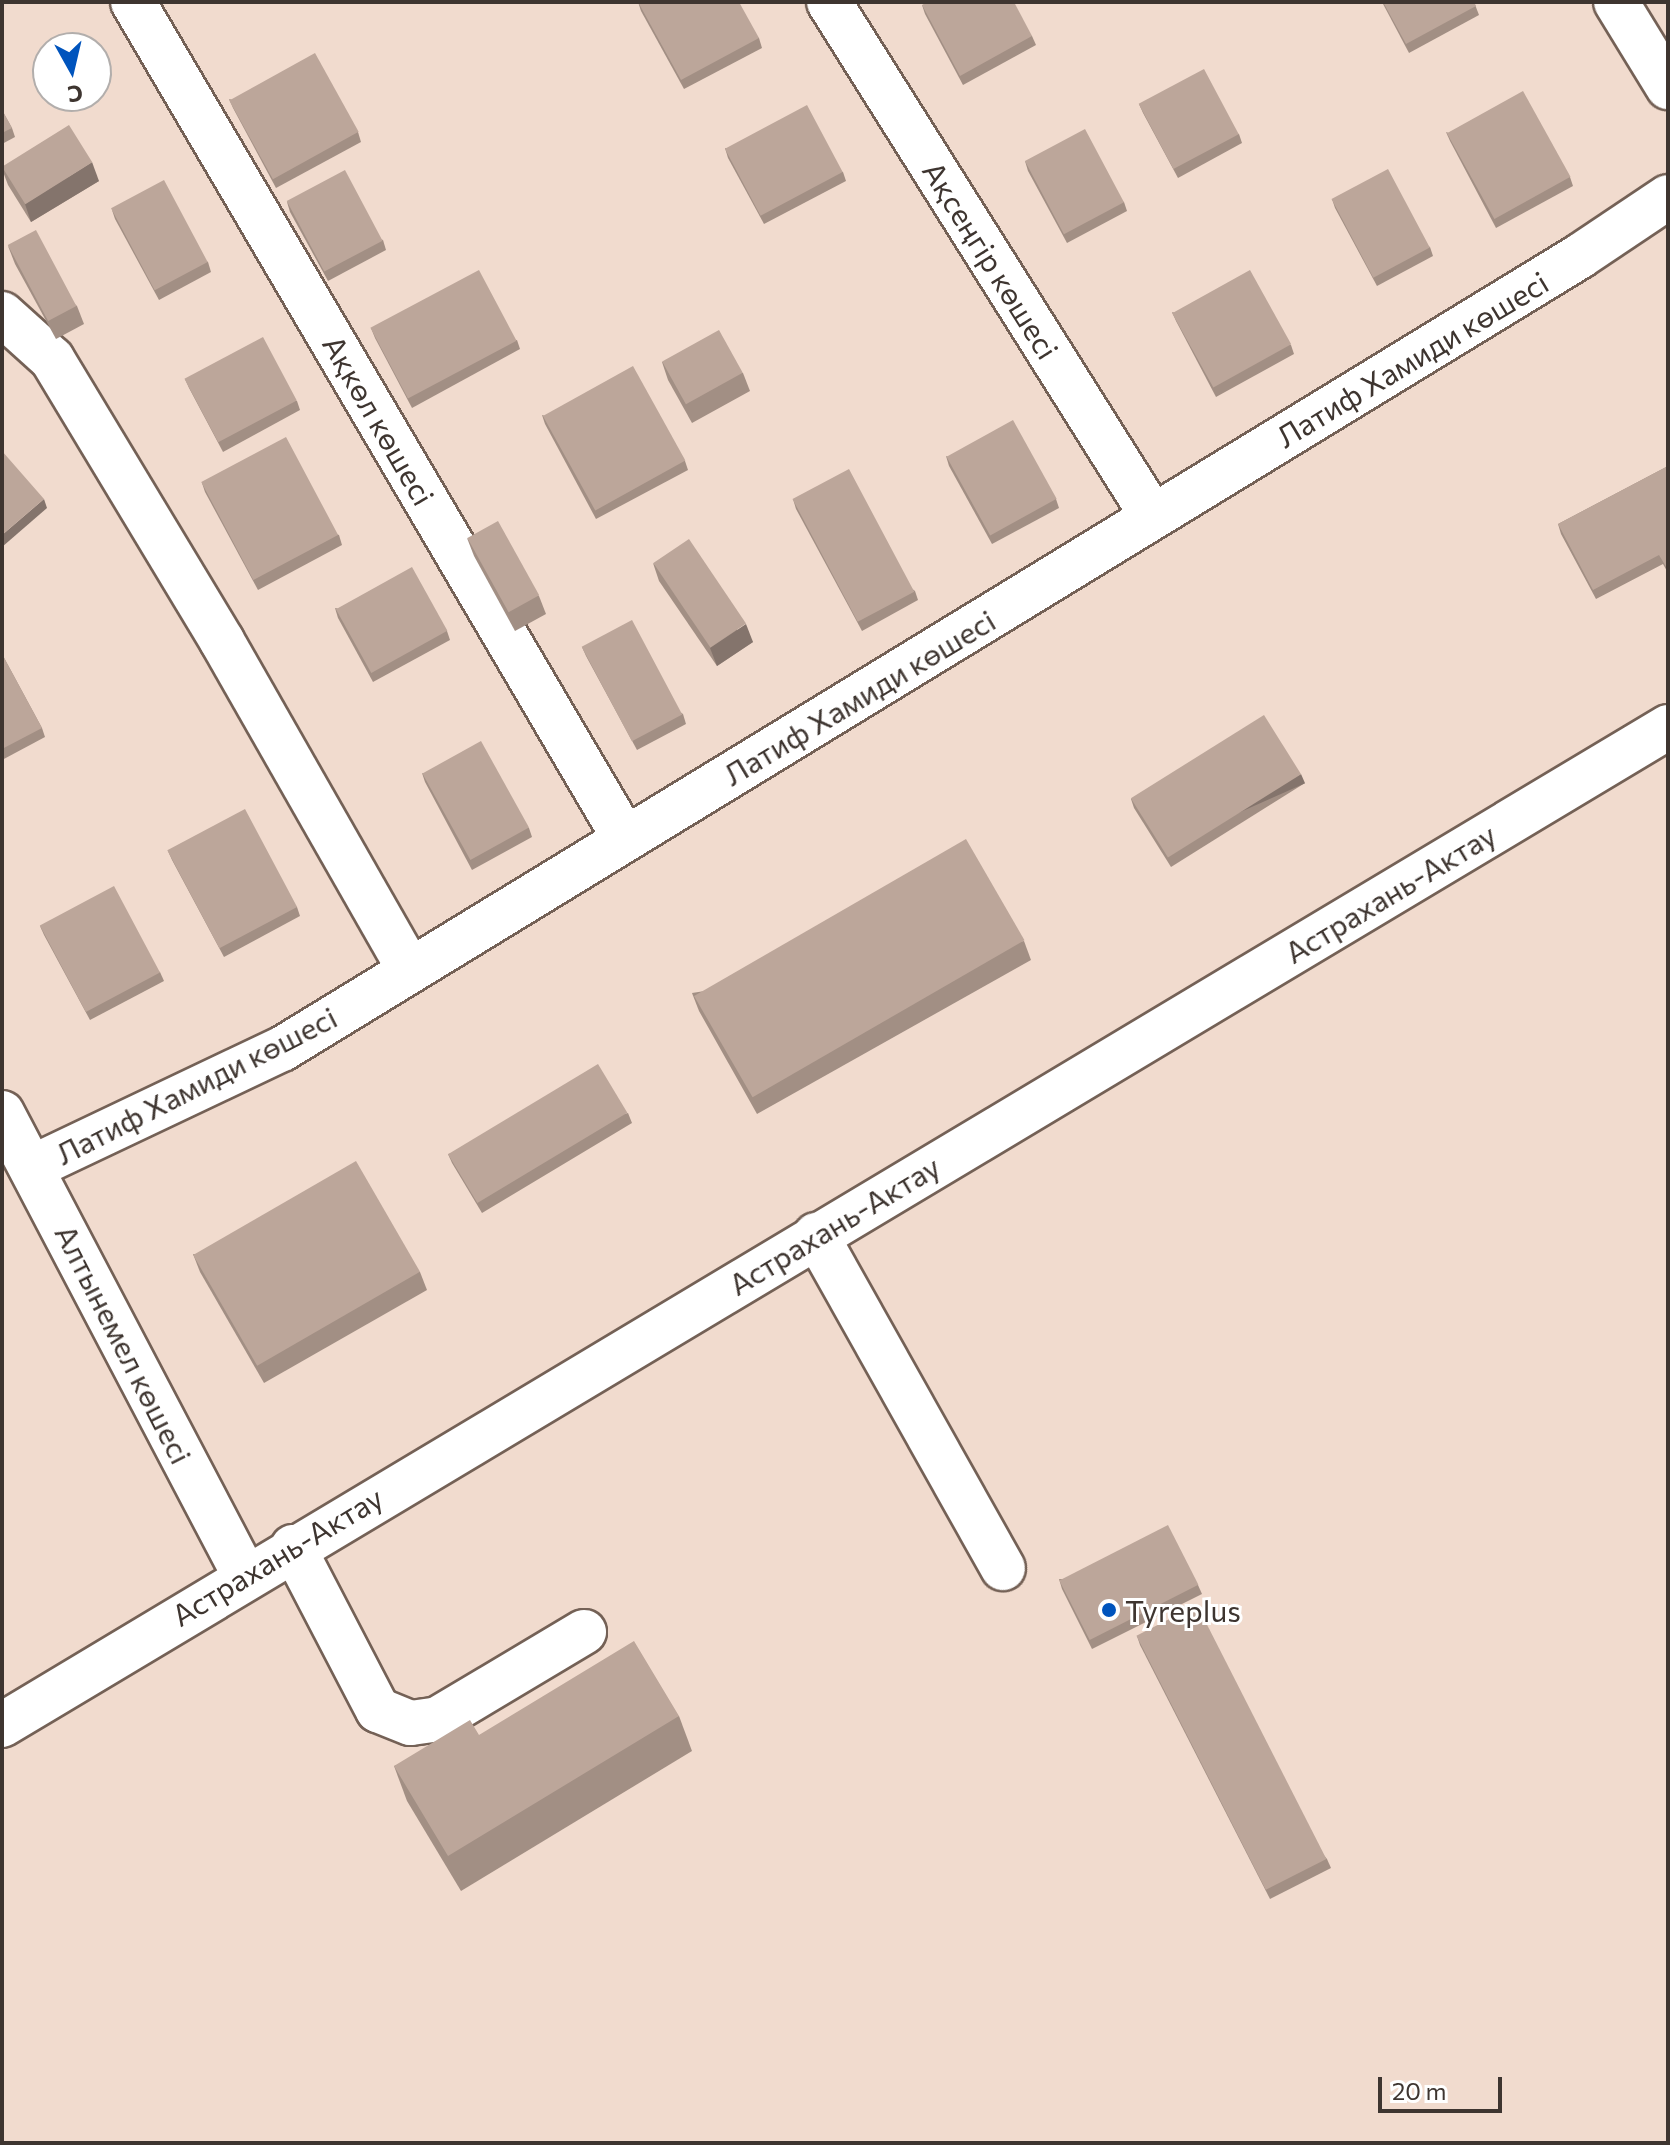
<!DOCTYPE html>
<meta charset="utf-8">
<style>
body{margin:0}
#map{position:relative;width:1670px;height:2145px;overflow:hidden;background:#f1dbce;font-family:Commissioner,sans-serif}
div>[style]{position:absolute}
.roads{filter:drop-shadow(2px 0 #746156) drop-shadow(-2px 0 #746156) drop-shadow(0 2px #746156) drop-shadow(0 -2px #746156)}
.minor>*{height:44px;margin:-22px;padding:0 22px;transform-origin:22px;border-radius:22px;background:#fff}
.major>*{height:44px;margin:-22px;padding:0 22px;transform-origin:22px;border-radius:22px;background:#fff}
.highway>*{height:44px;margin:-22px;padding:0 22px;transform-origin:22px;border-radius:22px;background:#fff}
.wall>*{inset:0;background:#a28f84}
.shaded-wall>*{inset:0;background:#84746c;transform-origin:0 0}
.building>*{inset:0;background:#bca69a;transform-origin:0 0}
.dots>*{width:22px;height:22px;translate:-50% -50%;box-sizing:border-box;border:4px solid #fff;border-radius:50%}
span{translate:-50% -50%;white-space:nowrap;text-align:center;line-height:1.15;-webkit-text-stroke:6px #fff;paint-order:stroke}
.street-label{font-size:30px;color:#3e3530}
.poi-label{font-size:30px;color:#3e3530}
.left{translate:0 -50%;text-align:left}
.frame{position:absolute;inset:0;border:4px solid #3e3530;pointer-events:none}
.north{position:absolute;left:32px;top:32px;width:80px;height:80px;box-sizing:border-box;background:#fff;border:2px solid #b2aeac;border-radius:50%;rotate:172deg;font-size:22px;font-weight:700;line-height:32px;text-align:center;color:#3e3530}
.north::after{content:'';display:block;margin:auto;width:28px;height:36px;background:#0054bd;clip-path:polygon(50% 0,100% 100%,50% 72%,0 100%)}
.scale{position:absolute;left:1378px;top:2077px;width:124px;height:36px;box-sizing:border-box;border:4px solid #3e3530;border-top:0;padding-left:10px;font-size:24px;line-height:28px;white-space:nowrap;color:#3e3530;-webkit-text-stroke:6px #fff;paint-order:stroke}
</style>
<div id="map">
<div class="roads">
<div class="minor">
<div style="left:133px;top:2px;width:971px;rotate:59.55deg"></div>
<div style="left:829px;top:2px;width:608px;rotate:57.82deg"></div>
<div style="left:2px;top:314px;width:67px;rotate:42deg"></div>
<div style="left:52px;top:359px;width:329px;rotate:58.9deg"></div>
<div style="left:222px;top:641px;width:379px;rotate:60.3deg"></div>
<div style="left:2px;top:1113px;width:523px;rotate:62.31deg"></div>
<div style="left:33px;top:1167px;width:276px;rotate:-25.4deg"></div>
<div style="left:282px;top:1049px;width:1521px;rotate:-31.42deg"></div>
<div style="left:1580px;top:256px;width:106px;rotate:-33.8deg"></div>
<div style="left:816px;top:1235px;width:382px;rotate:60.7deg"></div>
<div style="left:293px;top:1547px;width:184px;rotate:62.5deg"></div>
<div style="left:378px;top:1710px;width:35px;rotate:22deg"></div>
<div style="left:411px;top:1723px;width:27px;rotate:-8deg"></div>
<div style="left:438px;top:1719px;width:170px;rotate:-30.8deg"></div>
</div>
<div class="major">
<div style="left:1616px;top:2px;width:100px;rotate:58.5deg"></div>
</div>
<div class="highway">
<div style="left:2px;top:1725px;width:1942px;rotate:-30.92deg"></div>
</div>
</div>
<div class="wall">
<div style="clip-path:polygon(638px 2px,759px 38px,762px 48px,684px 89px,641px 11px)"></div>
<div style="clip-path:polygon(1382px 2px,1474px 2px,1479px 15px,1409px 53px)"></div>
<div style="clip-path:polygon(922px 5px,1032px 36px,1036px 45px,963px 85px,925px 14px)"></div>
<div style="clip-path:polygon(229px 99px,358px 132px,361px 142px,276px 188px,233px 108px)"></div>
<div style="clip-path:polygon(1139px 104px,1239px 134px,1242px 143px,1178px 178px,1143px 113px)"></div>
<div style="clip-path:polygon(2px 110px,12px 128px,15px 137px,2px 144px)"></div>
<div style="clip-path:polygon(1446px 132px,1570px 177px,1573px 186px,1496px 228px,1450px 141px)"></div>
<div style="clip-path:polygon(725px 148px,843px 172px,846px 181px,764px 224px,728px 158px)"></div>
<div style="clip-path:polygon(1025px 161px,1124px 202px,1127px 211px,1067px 243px,1028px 171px)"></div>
<div style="clip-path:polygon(2px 169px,99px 181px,31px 222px,8px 185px)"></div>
<div style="clip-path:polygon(1332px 199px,1430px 247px,1433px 256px,1377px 286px,1335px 208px)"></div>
<div style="clip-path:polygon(287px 202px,383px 240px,386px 250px,328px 281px,290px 212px)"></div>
<div style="clip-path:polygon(112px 210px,208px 262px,211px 272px,159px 300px,115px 219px)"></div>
<div style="clip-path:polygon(8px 246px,77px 306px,84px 324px,56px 339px,15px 264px)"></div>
<div style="clip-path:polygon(1172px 312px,1291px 345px,1294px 354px,1216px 397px,1176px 321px)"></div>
<div style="clip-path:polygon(371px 328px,517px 340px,520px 349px,412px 408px,375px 338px)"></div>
<div style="clip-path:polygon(662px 362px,743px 373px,750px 391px,692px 423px,668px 380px)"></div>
<div style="clip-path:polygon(185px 379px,297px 401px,300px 410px,223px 452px,189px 388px)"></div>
<div style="clip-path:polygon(542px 415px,685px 461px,688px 470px,596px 519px,545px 424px)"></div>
<div style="clip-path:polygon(946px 456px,1056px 499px,1059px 508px,992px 544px,949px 466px)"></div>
<div style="clip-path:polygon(1668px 466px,1668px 573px,1663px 564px,1596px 599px,1561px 534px,1558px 524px)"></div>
<div style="clip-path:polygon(202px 483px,339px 535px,342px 545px,258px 590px,205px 492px)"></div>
<div style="clip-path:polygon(793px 499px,915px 591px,918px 600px,862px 631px,796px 509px)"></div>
<div style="clip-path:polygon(467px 538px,539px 596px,546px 614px,515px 631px,474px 556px)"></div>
<div style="clip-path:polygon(653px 563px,753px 642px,717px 666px,659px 581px)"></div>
<div style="clip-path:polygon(335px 608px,447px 631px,450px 640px,373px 682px,338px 618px)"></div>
<div style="clip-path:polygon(582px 647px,683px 714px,686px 724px,637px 750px,586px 656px)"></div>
<div style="clip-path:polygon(2px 654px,42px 728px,45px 737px,2px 760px)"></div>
<div style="clip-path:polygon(422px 773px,529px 828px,532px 837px,472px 870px,425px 782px)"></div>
<div style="clip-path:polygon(1305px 783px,1171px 867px,1134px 808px,1131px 799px)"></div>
<div style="clip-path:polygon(168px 851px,297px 907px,300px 916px,224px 957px,172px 860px)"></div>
<div style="clip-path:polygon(40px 926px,160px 972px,164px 981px,90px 1020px,44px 935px)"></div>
<div style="clip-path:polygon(1024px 941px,1031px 960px,757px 1114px,699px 1011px,692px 993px)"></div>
<div style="clip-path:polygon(628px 1113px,632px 1123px,482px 1213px,452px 1163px,448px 1154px)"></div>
<div style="clip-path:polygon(193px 1254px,420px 1272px,427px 1290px,264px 1383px,200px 1272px)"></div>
<div style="clip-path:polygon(1059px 1579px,1198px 1585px,1202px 1594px,1092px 1649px,1062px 1589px)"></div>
<div style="clip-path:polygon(1137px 1636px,1327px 1859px,1331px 1868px,1270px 1899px,1140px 1645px)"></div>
<div style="clip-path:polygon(679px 1716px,692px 1751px,461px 1891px,407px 1801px,394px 1766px,479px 1735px)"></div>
</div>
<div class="shaded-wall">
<div style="clip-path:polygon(92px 162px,99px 181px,31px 222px,25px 204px)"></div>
<div style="clip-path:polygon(44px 499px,47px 508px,2px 547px,2px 535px)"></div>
<div style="clip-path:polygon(746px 624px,753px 642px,717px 666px,710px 648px)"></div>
<div style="left:1301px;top:774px;width:10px;height:157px;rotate:66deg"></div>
</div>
<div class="building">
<div style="clip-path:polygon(638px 2px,739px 2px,759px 38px,681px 80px)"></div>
<div style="clip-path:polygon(927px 2px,1014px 2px,1032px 36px,960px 76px,922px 5px)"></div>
<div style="clip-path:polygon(1383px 2px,1474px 2px,1476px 6px,1406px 44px)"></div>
<div style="left:315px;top:53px;width:90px;height:98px;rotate:61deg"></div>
<div style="left:1204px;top:69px;width:74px;height:74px;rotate:62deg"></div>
<div style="left:1523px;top:91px;width:98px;height:87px;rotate:61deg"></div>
<div style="left:807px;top:105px;width:76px;height:93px;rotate:62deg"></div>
<div style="clip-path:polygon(2px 110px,12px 128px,2px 133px)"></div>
<div style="left:69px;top:125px;width:44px;height:79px;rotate:58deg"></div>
<div style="left:1085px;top:129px;width:83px;height:68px;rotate:62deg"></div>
<div style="left:1388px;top:169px;width:89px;height:64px;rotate:62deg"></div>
<div style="left:345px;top:170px;width:80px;height:66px;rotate:62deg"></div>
<div style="left:164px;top:180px;width:93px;height:60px;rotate:62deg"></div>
<div style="left:36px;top:230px;width:86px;height:32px;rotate:62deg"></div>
<div style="left:479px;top:270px;width:80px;height:123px;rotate:62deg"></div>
<div style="left:1250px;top:270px;width:85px;height:89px;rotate:61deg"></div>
<div style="left:719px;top:330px;width:49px;height:65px;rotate:61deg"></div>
<div style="left:263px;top:337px;width:72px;height:89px;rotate:62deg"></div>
<div style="left:633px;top:366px;width:108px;height:103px;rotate:61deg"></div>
<div style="left:1013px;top:420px;width:90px;height:76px;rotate:61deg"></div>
<div style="left:286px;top:437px;width:111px;height:96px;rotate:62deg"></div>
<div style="clip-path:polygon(2px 451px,44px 499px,2px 535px)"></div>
<div style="clip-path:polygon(1668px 466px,1668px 570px,1659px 555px,1593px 590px,1558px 524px)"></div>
<div style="left:849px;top:469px;width:139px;height:64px;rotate:62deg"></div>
<div style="left:498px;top:521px;width:85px;height:35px;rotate:61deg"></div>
<div style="left:689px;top:539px;width:102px;height:43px;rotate:56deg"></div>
<div style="left:412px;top:567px;width:73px;height:87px;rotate:61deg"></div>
<div style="left:632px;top:620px;width:107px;height:57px;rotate:62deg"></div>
<div style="clip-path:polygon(2px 654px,42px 728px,2px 749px)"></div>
<div style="left:1264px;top:715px;width:70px;height:157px;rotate:58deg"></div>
<div style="left:481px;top:741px;width:99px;height:67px;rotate:61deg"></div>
<div style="left:245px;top:809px;width:111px;height:88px;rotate:62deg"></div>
<div style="left:966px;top:839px;width:117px;height:314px;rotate:60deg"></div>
<div style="left:114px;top:886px;width:98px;height:84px;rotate:62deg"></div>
<div style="left:598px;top:1064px;width:57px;height:175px;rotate:59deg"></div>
<div style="left:356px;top:1161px;width:128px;height:188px;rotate:60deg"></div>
<div style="left:1168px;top:1525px;width:67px;height:122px;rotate:63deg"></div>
<div style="left:1197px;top:1605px;width:285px;height:68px;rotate:63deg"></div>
<div style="clip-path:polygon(634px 1641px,679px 1716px,448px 1856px,394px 1766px,470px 1720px,479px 1735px)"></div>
</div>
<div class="dots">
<div style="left:1109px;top:1610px;background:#0054bd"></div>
</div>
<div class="street-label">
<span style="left:991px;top:260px;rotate:58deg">Ақсеңгір көшесі</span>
<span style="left:1412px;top:359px;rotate:-31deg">Латиф Хамиди көшесі</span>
<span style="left:379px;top:420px;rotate:60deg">Ақкөл көшесі</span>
<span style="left:859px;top:697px;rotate:-31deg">Латиф Хамиди көшесі</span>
<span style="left:1390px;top:893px;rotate:-31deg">Астрахань-Актау</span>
<span style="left:196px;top:1085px;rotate:-27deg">Латиф Хамиди көшесі</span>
<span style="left:834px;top:1225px;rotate:-31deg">Астрахань-Актау</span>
<span style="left:124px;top:1344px;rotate:63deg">Алтынемел көшесі</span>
<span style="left:277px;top:1556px;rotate:-31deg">Астрахань-Актау</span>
</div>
<div class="poi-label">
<span class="left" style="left:1125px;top:1610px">Tyreplus</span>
</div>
<div class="frame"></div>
<div class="north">С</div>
<div class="scale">20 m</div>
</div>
